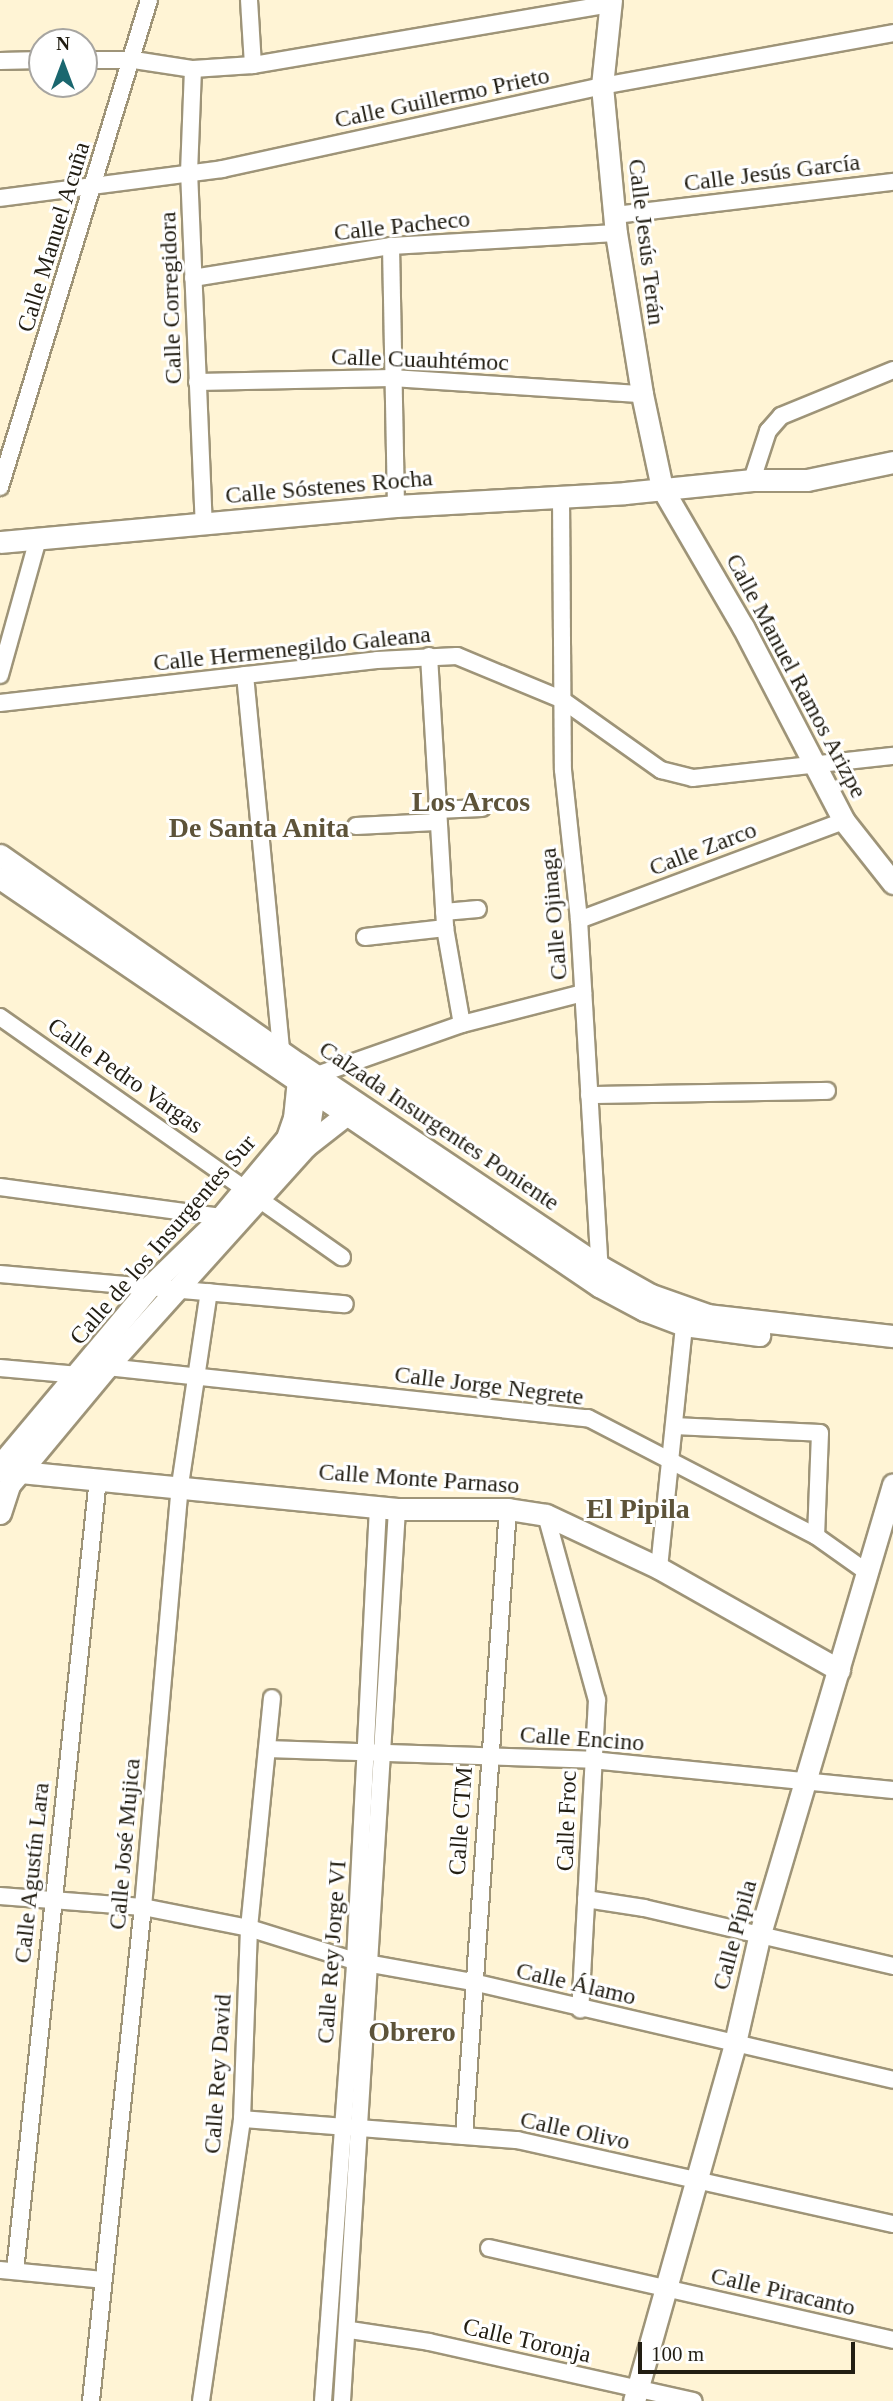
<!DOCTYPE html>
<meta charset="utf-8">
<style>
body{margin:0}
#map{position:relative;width:893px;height:2401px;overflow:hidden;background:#fff4d5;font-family:"Times New Roman",serif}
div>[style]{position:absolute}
.roads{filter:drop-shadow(2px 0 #9e9478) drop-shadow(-2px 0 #9e9478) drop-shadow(0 2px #9e9478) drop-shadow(0 -2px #9e9478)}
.street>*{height:16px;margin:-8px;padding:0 8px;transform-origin:8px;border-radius:8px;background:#fff}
.secondary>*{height:21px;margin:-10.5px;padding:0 10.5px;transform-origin:10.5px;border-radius:10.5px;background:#fff}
span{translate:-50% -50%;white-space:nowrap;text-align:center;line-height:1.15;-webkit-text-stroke:6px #fff;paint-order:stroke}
.street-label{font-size:24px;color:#221e13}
.quarter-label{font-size:28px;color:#5d5339;font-weight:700}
.north{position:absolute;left:28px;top:28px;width:70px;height:70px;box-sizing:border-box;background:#fff;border:2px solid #a7a5a1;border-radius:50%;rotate:0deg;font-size:19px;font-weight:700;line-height:28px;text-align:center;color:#221e13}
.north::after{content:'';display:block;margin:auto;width:24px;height:32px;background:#1a676f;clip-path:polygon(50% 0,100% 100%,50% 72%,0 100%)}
.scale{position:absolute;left:638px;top:2342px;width:217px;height:32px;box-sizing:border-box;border:4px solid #221e13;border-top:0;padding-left:9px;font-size:21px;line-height:24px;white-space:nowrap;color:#221e13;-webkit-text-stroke:5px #fff;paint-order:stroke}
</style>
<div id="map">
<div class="roads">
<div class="street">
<div style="left:249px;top:0;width:65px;rotate:86.5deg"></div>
<div style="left:84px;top:60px;width:50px"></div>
<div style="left:134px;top:60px;width:60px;rotate:8.7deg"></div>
<div style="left:193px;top:69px;width:60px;rotate:-3.8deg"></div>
<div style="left:253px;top:65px;width:363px;rotate:-9.7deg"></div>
<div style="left:0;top:61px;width:42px;rotate:-1.4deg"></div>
<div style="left:193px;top:69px;width:102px;rotate:92.2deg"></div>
<div style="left:189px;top:171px;width:354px;rotate:87.6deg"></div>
<div style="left:0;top:198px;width:224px;rotate:-7.4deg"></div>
<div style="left:222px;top:169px;width:389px;rotate:-12.3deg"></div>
<div style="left:602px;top:86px;width:296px;rotate:-10.3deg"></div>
<div style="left:615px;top:215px;width:280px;rotate:-6.8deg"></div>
<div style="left:391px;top:246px;width:260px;rotate:88.9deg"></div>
<div style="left:193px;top:278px;width:201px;rotate:-9.2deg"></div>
<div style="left:391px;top:246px;width:225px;rotate:-3.3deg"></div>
<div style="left:197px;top:382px;width:195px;rotate:-1.2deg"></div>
<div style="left:392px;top:378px;width:251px;rotate:3.7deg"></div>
<div style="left:752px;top:480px;width:52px;rotate:-71.9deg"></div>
<div style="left:768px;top:431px;width:20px;rotate:-49deg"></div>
<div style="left:781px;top:416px;width:121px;rotate:-22.3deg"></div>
<div style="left:0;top:487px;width:509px;rotate:-72.99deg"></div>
<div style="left:561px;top:497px;width:273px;rotate:89.6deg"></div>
<div style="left:563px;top:770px;width:151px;rotate:83.9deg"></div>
<div style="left:579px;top:920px;width:354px;rotate:86.6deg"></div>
<div style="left:429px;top:656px;width:272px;rotate:86.6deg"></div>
<div style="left:445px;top:928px;width:97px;rotate:80deg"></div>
<div style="left:0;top:675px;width:141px;rotate:-74.4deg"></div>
<div style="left:245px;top:675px;width:379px;rotate:84.5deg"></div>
<div style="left:0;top:703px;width:379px;rotate:-6.5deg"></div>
<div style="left:377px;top:660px;width:80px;rotate:-2.9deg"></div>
<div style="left:457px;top:656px;width:113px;rotate:22.5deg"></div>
<div style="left:561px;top:699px;width:123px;rotate:35.4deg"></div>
<div style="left:661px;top:770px;width:33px;rotate:14deg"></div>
<div style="left:693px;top:778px;width:201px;rotate:-6.3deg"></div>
<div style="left:436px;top:810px;width:46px;rotate:-2.5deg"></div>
<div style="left:356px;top:826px;width:80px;rotate:-2.9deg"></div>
<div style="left:444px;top:912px;width:34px;rotate:-5deg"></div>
<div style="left:579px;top:920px;width:283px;rotate:-20.5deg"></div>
<div style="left:365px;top:937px;width:81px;rotate:-6.4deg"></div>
<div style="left:0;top:1017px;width:418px;rotate:35.1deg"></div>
<div style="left:317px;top:1075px;width:154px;rotate:-19.4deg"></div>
<div style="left:462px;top:1024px;width:125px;rotate:-14.4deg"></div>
<div style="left:589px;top:1095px;width:238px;rotate:-1deg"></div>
<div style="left:0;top:1187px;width:223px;rotate:7.7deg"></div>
<div style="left:0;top:1274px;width:346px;rotate:5deg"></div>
<div style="left:107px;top:1367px;width:484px;rotate:6.1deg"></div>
<div style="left:588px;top:1418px;width:257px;rotate:27.4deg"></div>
<div style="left:816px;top:1536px;width:64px;rotate:35.4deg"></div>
<div style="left:0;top:1368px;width:79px;rotate:5.1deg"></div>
<div style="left:674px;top:1426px;width:146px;rotate:2.7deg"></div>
<div style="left:820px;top:1433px;width:103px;rotate:92.2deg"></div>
<div style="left:546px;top:1515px;width:192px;rotate:74.6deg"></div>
<div style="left:597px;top:1700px;width:310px;rotate:93.1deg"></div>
<div style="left:659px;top:1568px;width:244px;rotate:-84.1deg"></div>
<div style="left:267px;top:1749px;width:325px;rotate:1.9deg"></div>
<div style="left:592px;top:1760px;width:302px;rotate:5.7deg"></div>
<div style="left:0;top:1896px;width:143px;rotate:4.4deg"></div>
<div style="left:143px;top:1907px;width:108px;rotate:11.2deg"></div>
<div style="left:249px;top:1928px;width:111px;rotate:17.3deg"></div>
<div style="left:355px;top:1961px;width:120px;rotate:10.1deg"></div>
<div style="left:473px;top:1982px;width:431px;rotate:13.1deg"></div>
<div style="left:586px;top:1899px;width:59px;rotate:8.8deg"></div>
<div style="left:644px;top:1908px;width:256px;rotate:13.1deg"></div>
<div style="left:242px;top:2119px;width:276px;rotate:4.4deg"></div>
<div style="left:517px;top:2140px;width:385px;rotate:12.6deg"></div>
<div style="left:464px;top:2136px;width:629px;rotate:-85.99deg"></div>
<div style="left:489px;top:2248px;width:414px;rotate:12.8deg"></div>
<div style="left:0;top:2270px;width:103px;rotate:5.5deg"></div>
<div style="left:15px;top:2271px;width:796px;rotate:-84.02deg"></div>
<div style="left:350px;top:2330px;width:80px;rotate:8.6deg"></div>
<div style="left:429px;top:2342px;width:271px;rotate:12.6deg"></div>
<div style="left:91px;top:2401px;width:497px;rotate:-84deg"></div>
<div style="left:143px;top:1907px;width:424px;rotate:-85deg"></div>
<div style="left:180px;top:1485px;width:195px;rotate:-81.5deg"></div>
<div style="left:201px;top:2401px;width:285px;rotate:-81.7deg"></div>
<div style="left:242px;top:2119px;width:191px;rotate:-87.9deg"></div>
<div style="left:249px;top:1928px;width:231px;rotate:-84.3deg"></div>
<div style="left:323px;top:2401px;width:441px;rotate:-85.8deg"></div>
<div style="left:355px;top:1961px;width:456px;rotate:-87.1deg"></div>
<div style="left:342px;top:2401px;width:894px;rotate:-86.47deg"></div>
</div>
<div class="secondary">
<div style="left:611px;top:0;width:86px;rotate:96deg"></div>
<div style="left:602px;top:86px;width:148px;rotate:84.6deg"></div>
<div style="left:616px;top:233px;width:163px;rotate:80.8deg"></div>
<div style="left:642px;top:394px;width:96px;rotate:78deg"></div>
<div style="left:662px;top:488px;width:161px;rotate:59.8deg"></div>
<div style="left:743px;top:627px;width:219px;rotate:62.5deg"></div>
<div style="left:844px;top:821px;width:79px;rotate:51.7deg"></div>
<div style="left:0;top:542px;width:398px;rotate:-5.2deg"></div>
<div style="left:396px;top:506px;width:229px;rotate:-3.2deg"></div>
<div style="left:625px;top:493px;width:128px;rotate:-5.8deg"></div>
<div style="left:752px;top:480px;width:55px"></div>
<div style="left:807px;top:480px;width:88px;rotate:-11.8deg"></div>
<div style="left:0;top:855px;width:365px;rotate:35deg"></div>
<div style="left:299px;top:1064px;width:364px;rotate:33.9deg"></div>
<div style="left:601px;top:1267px;width:57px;rotate:29.2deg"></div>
<div style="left:651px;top:1295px;width:60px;rotate:19.3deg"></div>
<div style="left:708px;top:1315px;width:186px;rotate:6.5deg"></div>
<div style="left:0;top:878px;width:725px;rotate:34.26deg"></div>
<div style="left:599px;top:1286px;width:51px;rotate:28.1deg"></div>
<div style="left:644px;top:1310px;width:43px;rotate:20.6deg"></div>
<div style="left:684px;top:1325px;width:76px;rotate:7.6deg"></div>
<div style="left:306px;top:1146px;width:66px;rotate:-81.3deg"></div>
<div style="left:0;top:1465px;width:235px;rotate:-50deg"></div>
<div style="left:151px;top:1285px;width:98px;rotate:-44.2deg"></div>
<div style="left:221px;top:1217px;width:103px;rotate:-50.1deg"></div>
<div style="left:287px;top:1138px;width:21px;rotate:-71deg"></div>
<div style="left:294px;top:1118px;width:48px;rotate:-84.1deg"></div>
<div style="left:0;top:1470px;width:399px;rotate:5.6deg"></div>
<div style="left:397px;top:1509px;width:111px"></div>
<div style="left:508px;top:1509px;width:38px;rotate:9deg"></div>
<div style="left:546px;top:1515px;width:125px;rotate:25.1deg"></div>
<div style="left:659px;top:1568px;width:207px;rotate:29.5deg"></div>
<div style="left:0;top:1513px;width:29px;rotate:-72deg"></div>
<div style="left:9px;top:1485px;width:153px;rotate:-50.3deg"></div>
<div style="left:107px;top:1367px;width:297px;rotate:-48deg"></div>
<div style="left:306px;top:1146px;width:52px;rotate:-38deg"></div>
<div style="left:634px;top:2401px;width:372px;rotate:-74.2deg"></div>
<div style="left:735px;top:2043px;width:109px;rotate:-77.2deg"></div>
<div style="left:759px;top:1937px;width:472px;rotate:-73.5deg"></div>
</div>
</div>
<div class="street-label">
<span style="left:442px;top:98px;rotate:-12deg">Calle Guillermo Prieto</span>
<span style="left:772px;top:173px;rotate:-7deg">Calle Jesús García</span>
<span style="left:402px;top:226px;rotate:-6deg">Calle Pacheco</span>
<span style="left:54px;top:237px;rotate:-73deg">Calle Manuel Acuña</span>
<span style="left:646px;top:242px;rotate:83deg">Calle Jesús Terán</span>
<span style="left:171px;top:298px;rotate:-92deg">Calle Corregidora</span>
<span style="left:420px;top:360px;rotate:2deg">Calle Cuauhtémoc</span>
<span style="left:329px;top:487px;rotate:-5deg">Calle Sóstenes Rocha</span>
<span style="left:292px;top:649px;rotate:-6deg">Calle Hermenegildo Galeana</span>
<span style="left:796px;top:676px;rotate:62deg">Calle Manuel Ramos Arizpe</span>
<span style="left:703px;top:849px;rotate:-21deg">Calle Zarco</span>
<span style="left:554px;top:914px;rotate:-95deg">Calle Ojinaga</span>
<span style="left:125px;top:1076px;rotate:35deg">Calle Pedro Vargas</span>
<span style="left:439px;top:1126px;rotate:34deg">Calzada Insurgentes Poniente</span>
<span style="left:163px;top:1240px;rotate:-49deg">Calle de los Insurgentes Sur</span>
<span style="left:489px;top:1386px;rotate:7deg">Calle Jorge Negrete</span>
<span style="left:419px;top:1479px;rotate:4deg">Calle Monte Parnaso</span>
<span style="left:582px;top:1739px;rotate:4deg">Calle Encino</span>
<span style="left:461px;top:1821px;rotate:-86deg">Calle CTM</span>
<span style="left:567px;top:1821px;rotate:-88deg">Calle Froc</span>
<span style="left:125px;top:1844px;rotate:-85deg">Calle José Mujica</span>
<span style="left:32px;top:1873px;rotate:-84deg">Calle Agustín Lara</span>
<span style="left:735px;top:1935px;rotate:-75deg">Calle Pípila</span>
<span style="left:332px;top:1952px;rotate:-86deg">Calle Rey Jorge VI</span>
<span style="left:576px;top:1984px;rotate:13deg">Calle Álamo</span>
<span style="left:218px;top:2074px;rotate:-86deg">Calle Rey David</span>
<span style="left:575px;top:2131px;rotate:12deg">Calle Olivo</span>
<span style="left:783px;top:2292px;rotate:13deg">Calle Piracanto</span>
<span style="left:527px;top:2341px;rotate:13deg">Calle Toronja</span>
</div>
<div class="quarter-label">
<span style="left:471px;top:802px">Los Arcos</span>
<span style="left:259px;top:828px">De Santa Anita</span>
<span style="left:638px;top:1509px">El Pipila</span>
<span style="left:412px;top:2032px">Obrero</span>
</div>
<div class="north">N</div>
<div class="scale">100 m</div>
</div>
